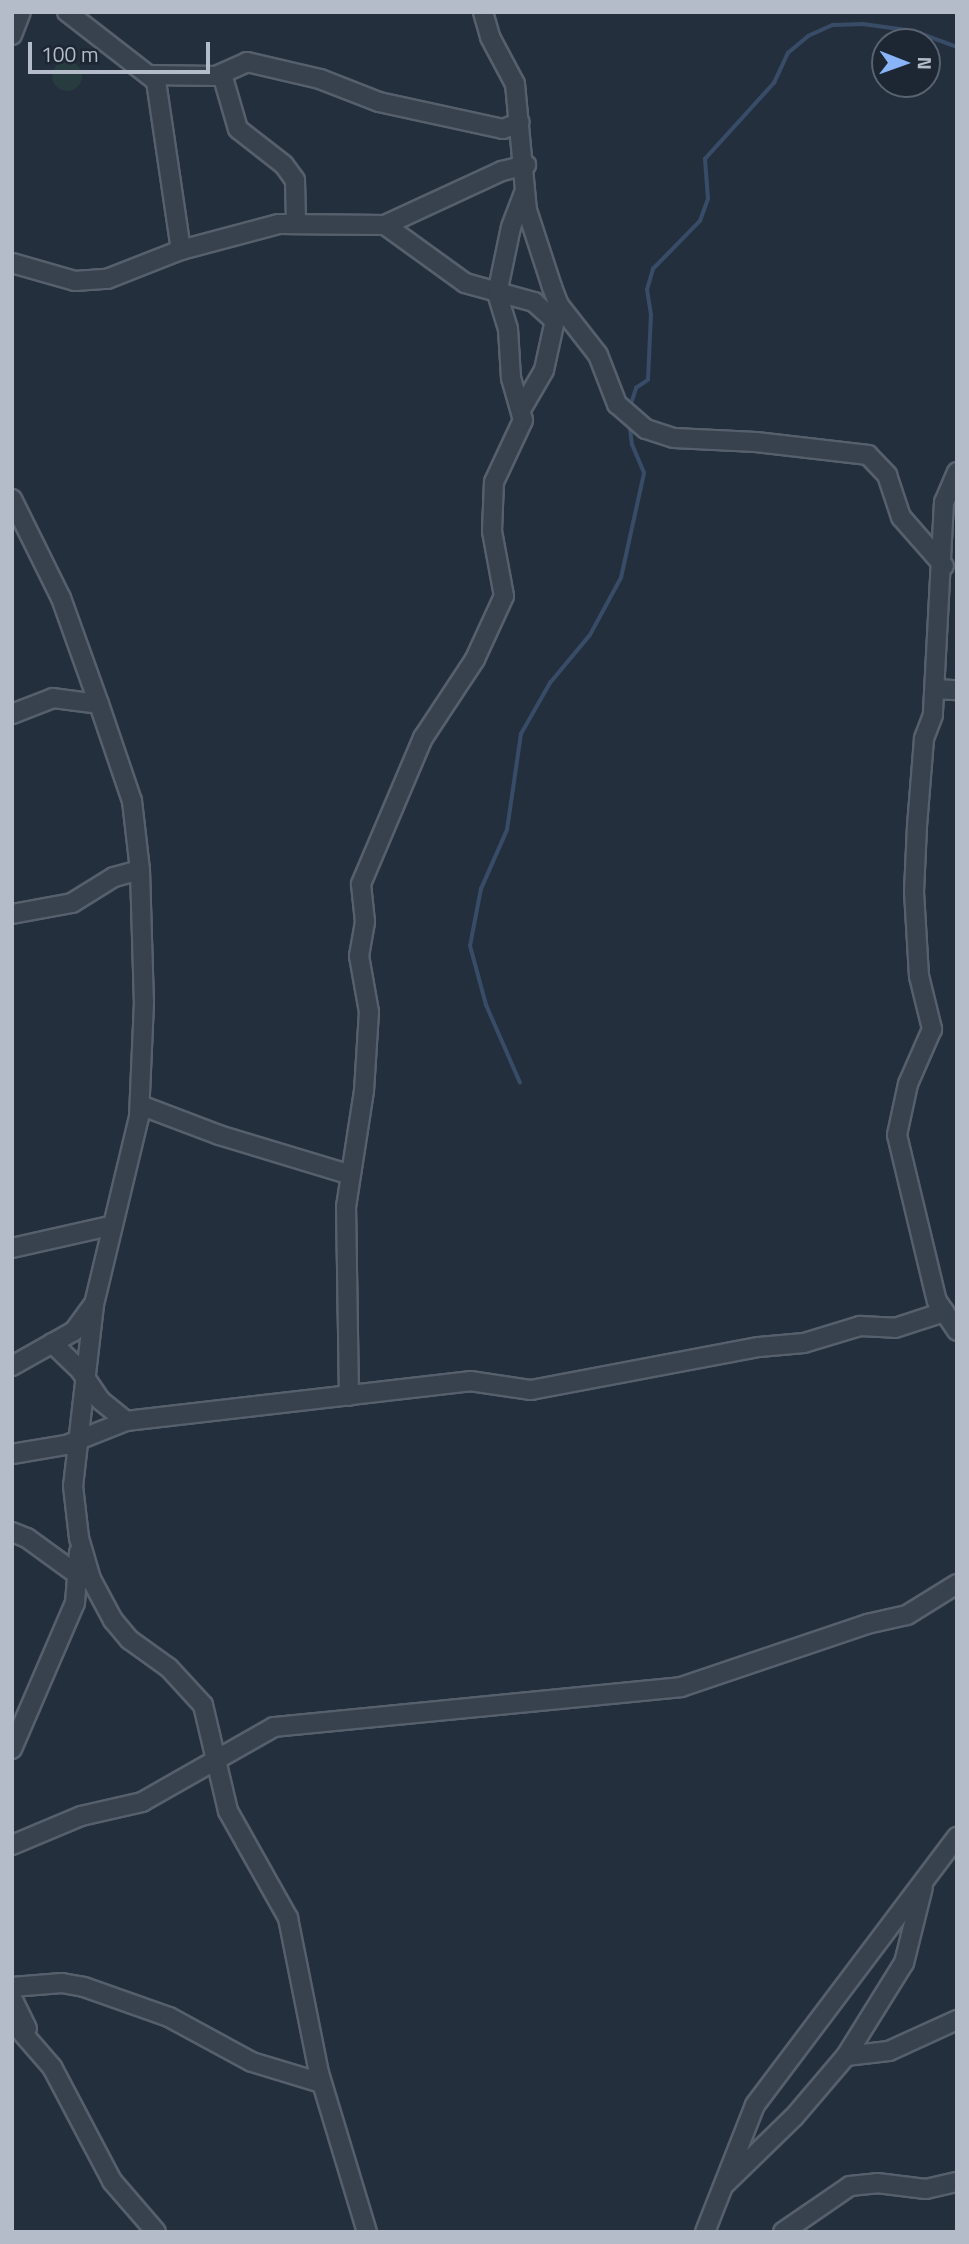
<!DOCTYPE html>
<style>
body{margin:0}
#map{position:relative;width:969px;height:2244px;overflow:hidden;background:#242f3e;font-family:"Titillium Web",sans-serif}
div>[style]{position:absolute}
.green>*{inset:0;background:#263c3f}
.round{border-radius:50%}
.stream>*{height:3.5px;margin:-1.75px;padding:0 1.75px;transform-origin:1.75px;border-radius:1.75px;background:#394c67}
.roads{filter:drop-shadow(2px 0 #565f6c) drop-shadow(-2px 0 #565f6c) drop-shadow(0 2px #565f6c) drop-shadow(0 -2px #565f6c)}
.minor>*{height:18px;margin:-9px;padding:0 9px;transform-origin:9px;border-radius:9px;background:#38414e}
span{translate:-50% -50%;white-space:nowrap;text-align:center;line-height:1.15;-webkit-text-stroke:5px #1d2633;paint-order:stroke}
.frame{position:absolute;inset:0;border:14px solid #b4bcc9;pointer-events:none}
.north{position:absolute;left:871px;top:28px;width:70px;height:70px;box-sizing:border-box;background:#1d2633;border:2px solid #59626f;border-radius:50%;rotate:91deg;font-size:19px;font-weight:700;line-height:28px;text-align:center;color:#b4bcc9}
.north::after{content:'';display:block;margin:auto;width:24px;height:32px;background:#8ab4f8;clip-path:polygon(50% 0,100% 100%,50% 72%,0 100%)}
.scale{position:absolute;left:28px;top:42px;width:182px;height:32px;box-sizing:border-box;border:4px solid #b4bcc9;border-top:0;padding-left:9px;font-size:21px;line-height:24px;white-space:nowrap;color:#b4bcc9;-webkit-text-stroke:5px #1d2633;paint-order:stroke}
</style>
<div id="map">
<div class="green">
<div class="round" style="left:52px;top:61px;width:30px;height:30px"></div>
</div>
<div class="stream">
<div style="left:630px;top:407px;width:20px;rotate:-72deg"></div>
<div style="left:636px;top:388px;width:14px;rotate:-34deg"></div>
<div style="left:648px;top:380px;width:65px;rotate:-87.4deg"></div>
<div style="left:651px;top:315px;width:25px;rotate:-99deg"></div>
<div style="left:647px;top:290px;width:22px;rotate:-74deg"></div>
<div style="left:653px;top:269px;width:67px;rotate:-45.6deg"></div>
<div style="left:700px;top:221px;width:23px;rotate:-70deg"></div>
<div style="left:708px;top:199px;width:40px;rotate:-94.3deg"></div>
<div style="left:705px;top:159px;width:103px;rotate:-47.8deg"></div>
<div style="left:774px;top:83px;width:33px;rotate:-65deg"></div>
<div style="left:788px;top:53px;width:26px;rotate:-40deg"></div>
<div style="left:808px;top:36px;width:27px;rotate:-24deg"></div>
<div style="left:833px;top:25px;width:30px;rotate:-2deg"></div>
<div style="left:863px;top:24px;width:51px;rotate:7.8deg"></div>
<div style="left:914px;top:31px;width:46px;rotate:20.4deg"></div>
<div style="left:520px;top:1083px;width:85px;rotate:-113.6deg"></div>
<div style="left:486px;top:1005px;width:61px;rotate:-105.2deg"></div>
<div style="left:470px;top:946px;width:58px;rotate:-79.1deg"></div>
<div style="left:481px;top:889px;width:64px;rotate:-66.2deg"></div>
<div style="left:507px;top:830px;width:97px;rotate:-81.7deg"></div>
<div style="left:521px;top:734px;width:59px;rotate:-60.4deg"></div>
<div style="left:550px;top:683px;width:62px;rotate:-50.2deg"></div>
<div style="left:590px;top:635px;width:65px;rotate:-61.5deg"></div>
<div style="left:621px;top:578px;width:107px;rotate:-77.6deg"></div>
<div style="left:644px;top:473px;width:30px;rotate:-113deg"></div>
<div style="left:632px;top:445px;width:23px;rotate:-97deg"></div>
</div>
<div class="roads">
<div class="minor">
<div style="left:67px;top:12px;width:113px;rotate:37.8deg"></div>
<div style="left:156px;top:81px;width:171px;rotate:81.6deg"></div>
<div style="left:483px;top:12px;width:26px;rotate:74deg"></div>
<div style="left:490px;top:37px;width:53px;rotate:62deg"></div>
<div style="left:515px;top:84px;width:127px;rotate:84.6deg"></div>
<div style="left:527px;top:210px;width:81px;rotate:72deg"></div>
<div style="left:552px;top:287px;width:19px;rotate:69deg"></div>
<div style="left:559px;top:305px;width:63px;rotate:52deg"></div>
<div style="left:598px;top:355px;width:53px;rotate:68.8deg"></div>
<div style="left:617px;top:404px;width:38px;rotate:41deg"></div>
<div style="left:646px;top:429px;width:29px;rotate:18deg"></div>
<div style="left:674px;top:438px;width:82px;rotate:2.8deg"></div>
<div style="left:756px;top:442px;width:113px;rotate:6.6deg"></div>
<div style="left:868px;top:455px;width:28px;rotate:46deg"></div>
<div style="left:887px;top:475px;width:44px;rotate:71.6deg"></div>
<div style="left:901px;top:517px;width:65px;rotate:48.7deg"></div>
<div style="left:12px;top:35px;width:25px;rotate:-69deg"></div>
<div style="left:222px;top:74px;width:57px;rotate:73.8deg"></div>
<div style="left:238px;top:129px;width:58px;rotate:38deg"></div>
<div style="left:284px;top:165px;width:19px;rotate:54deg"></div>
<div style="left:295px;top:180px;width:42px;rotate:88.6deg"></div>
<div style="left:150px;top:75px;width:66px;rotate:0.9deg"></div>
<div style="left:216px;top:76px;width:34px;rotate:-24deg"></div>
<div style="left:247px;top:62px;width:75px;rotate:13.1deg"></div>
<div style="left:320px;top:79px;width:63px;rotate:21.3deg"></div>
<div style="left:379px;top:102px;width:127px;rotate:12.3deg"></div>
<div style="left:503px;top:129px;width:18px;rotate:-22deg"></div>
<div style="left:385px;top:225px;width:99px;rotate:35.9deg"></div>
<div style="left:465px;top:283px;width:72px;rotate:15.4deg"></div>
<div style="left:534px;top:302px;width:27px;rotate:42deg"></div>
<div style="left:12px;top:263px;width:66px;rotate:15.9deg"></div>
<div style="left:75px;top:281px;width:32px;rotate:-4deg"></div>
<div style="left:107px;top:279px;width:79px;rotate:-21.4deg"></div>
<div style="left:181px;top:250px;width:101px;rotate:-14.9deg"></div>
<div style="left:279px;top:224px;width:106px;rotate:0.5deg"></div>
<div style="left:385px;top:225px;width:129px;rotate:-24.8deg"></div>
<div style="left:502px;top:171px;width:25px;rotate:-14deg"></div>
<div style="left:522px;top:408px;width:44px;rotate:-59.9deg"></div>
<div style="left:544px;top:370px;width:60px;rotate:-77.6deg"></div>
<div style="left:957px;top:472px;width:33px;rotate:113deg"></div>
<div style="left:944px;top:502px;width:213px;rotate:93deg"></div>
<div style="left:933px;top:715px;width:26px;rotate:111deg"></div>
<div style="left:924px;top:739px;width:87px;rotate:94.6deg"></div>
<div style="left:917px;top:826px;width:66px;rotate:92.6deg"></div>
<div style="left:914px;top:892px;width:84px;rotate:86.6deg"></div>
<div style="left:919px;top:976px;width:55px;rotate:76.2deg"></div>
<div style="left:932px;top:1029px;width:60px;rotate:113.6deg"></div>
<div style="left:908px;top:1084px;width:52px;rotate:102.2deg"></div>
<div style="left:897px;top:1135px;width:171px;rotate:76.5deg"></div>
<div style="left:937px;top:1301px;width:36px;rotate:56deg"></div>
<div style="left:12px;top:499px;width:110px;rotate:63.7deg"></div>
<div style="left:61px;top:598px;width:113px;rotate:70.3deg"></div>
<div style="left:99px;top:704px;width:102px;rotate:71.2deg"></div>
<div style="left:132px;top:801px;width:69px;rotate:83.4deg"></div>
<div style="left:140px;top:870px;width:132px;rotate:88.3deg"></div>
<div style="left:144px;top:1002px;width:115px;rotate:92.5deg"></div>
<div style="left:139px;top:1117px;width:193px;rotate:103.5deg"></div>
<div style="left:94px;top:1305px;width:182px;rotate:96.6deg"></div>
<div style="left:73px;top:1486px;width:52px;rotate:83.4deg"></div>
<div style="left:79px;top:1538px;width:43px;rotate:73.7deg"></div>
<div style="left:91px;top:1579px;width:47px;rotate:61.8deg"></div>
<div style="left:113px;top:1620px;width:26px;rotate:50deg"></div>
<div style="left:130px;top:1640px;width:48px;rotate:35.7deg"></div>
<div style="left:169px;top:1668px;width:50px;rotate:47.4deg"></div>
<div style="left:203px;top:1705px;width:109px;rotate:76.7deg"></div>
<div style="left:228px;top:1811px;width:123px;rotate:60.7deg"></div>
<div style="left:288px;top:1918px;width:158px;rotate:78.7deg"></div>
<div style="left:319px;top:2073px;width:166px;rotate:73.2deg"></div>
<div style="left:935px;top:689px;width:22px;rotate:3deg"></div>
<div style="left:12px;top:714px;width:44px;rotate:-21.3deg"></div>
<div style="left:53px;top:698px;width:46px;rotate:7.4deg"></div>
<div style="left:12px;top:914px;width:61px;rotate:-10.4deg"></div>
<div style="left:72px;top:903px;width:49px;rotate:-31.8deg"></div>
<div style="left:114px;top:877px;width:27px;rotate:-15deg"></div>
<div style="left:140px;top:1105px;width:85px;rotate:20.8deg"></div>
<div style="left:219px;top:1135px;width:135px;rotate:16.8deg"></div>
<div style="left:12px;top:1248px;width:100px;rotate:-12.7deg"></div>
<div style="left:52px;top:1343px;width:39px;rotate:44deg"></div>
<div style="left:80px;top:1370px;width:36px;rotate:56deg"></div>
<div style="left:100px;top:1400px;width:33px;rotate:39deg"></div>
<div style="left:12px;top:1366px;width:71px;rotate:-29.4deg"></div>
<div style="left:74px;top:1331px;width:31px;rotate:-54deg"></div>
<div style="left:349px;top:1396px;width:189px;rotate:-90.9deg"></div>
<div style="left:346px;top:1207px;width:117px;rotate:-81.2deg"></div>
<div style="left:364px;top:1091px;width:79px;rotate:-86.4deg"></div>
<div style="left:369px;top:1012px;width:57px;rotate:-100.1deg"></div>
<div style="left:359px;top:956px;width:35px;rotate:-80deg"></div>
<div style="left:365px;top:922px;width:38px;rotate:-96deg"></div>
<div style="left:361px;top:884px;width:159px;rotate:-67deg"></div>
<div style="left:423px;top:738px;width:95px;rotate:-56.6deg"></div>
<div style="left:475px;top:659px;width:69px;rotate:-65.3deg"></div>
<div style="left:504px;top:596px;width:66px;rotate:-100.5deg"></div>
<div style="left:492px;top:531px;width:49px;rotate:-87.7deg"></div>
<div style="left:494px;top:482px;width:68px;rotate:-64.9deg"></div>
<div style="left:523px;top:420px;width:44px;rotate:-105.9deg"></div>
<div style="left:511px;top:378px;width:49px;rotate:-93.5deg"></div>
<div style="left:508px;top:329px;width:37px;rotate:-107deg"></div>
<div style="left:497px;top:294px;width:68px;rotate:-78.2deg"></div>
<div style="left:511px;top:227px;width:39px;rotate:-69deg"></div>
<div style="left:12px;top:1454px;width:55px;rotate:-9.5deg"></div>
<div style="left:66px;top:1445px;width:65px;rotate:-21.8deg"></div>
<div style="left:126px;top:1421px;width:346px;rotate:-6.6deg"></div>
<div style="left:470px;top:1381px;width:62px;rotate:8.4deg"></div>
<div style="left:531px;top:1390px;width:232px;rotate:-10.7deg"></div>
<div style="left:759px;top:1347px;width:45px;rotate:-5.1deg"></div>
<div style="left:804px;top:1343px;width:59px;rotate:-16.9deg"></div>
<div style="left:860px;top:1326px;width:35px;rotate:3deg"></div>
<div style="left:895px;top:1328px;width:52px;rotate:-18.1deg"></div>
<div style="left:12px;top:1532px;width:16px;rotate:22deg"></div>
<div style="left:27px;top:1538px;width:68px;rotate:36deg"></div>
<div style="left:12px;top:1749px;width:159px;rotate:-66.7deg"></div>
<div style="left:75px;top:1603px;width:51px;rotate:-85.5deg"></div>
<div style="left:12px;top:1845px;width:75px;rotate:-22.8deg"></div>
<div style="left:81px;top:1816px;width:63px;rotate:-12.9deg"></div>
<div style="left:142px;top:1802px;width:152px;rotate:-29.6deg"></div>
<div style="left:274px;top:1727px;width:409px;rotate:-5.6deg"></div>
<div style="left:681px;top:1687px;width:196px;rotate:-18.7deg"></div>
<div style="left:867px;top:1624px;width:41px;rotate:-12.7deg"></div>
<div style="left:907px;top:1615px;width:59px;rotate:-31.8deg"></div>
<div style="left:12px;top:1987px;width:50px;rotate:-4.6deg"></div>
<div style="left:62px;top:1983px;width:22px;rotate:10deg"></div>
<div style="left:84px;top:1987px;width:90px;rotate:19.4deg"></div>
<div style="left:169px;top:2017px;width:94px;rotate:28.5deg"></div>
<div style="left:252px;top:2062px;width:72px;rotate:16.9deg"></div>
<div style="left:12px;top:1998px;width:34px;rotate:64deg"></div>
<div style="left:12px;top:2021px;width:61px;rotate:49deg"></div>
<div style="left:52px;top:2067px;width:129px;rotate:62.2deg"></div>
<div style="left:112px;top:2181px;width:67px;rotate:49.2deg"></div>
<div style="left:846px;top:2056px;width:43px;rotate:-6.6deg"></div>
<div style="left:889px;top:2051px;width:75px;rotate:-24.5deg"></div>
<div style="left:725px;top:2184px;width:96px;rotate:-44.2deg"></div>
<div style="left:794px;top:2117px;width:80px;rotate:-49.6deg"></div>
<div style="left:846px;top:2056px;width:110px;rotate:-58.1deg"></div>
<div style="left:904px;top:1963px;width:78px;rotate:-76deg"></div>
<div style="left:705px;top:2232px;width:136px;rotate:-68.5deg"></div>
<div style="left:755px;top:2105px;width:336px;rotate:-53deg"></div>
<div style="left:783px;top:2232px;width:81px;rotate:-34.5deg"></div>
<div style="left:850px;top:2186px;width:27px;rotate:-6deg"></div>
<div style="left:877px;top:2183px;width:49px;rotate:7deg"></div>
<div style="left:926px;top:2189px;width:32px;rotate:-13deg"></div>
</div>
</div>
<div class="frame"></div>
<div class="north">N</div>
<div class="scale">100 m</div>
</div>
